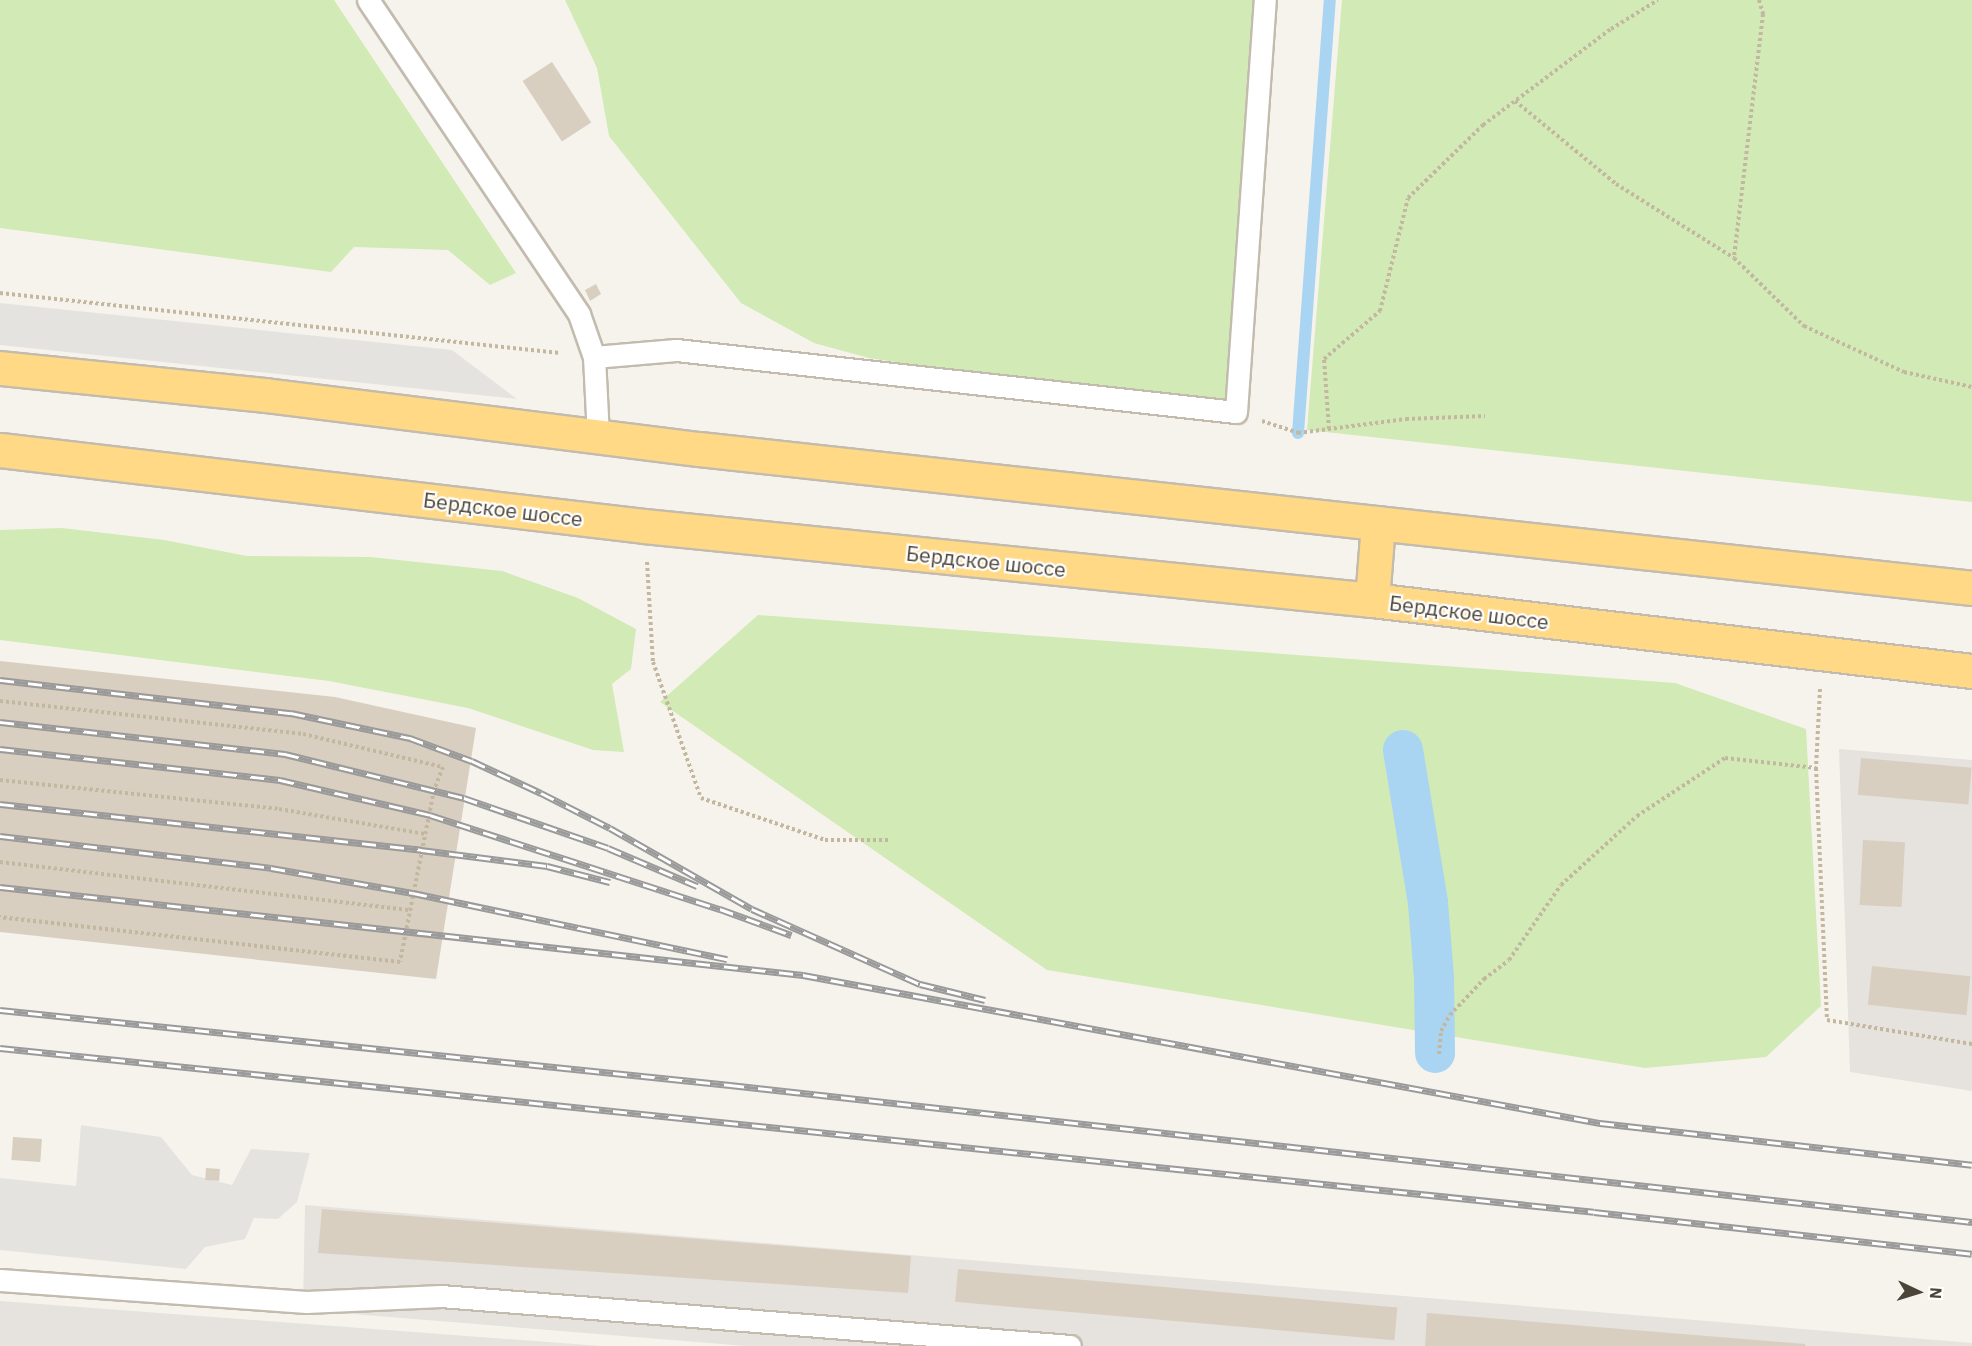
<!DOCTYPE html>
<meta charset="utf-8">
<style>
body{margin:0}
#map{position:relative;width:1972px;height:1346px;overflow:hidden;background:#f6f3ec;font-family:"IBM Plex Sans",sans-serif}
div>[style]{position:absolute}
.industrial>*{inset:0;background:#e6e2dd}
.green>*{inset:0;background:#d2eab5}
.parking>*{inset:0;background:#e5e3e0}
.stream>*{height:12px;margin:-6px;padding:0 6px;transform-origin:6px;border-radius:6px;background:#a9d4f2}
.canal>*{height:40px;margin:-20px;padding:0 20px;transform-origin:20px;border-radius:20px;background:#a9d4f2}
.building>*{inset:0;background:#d8cfc1;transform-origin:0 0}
.path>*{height:4px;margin-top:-2px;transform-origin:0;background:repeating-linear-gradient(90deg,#c4b79f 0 3px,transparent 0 6px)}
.roads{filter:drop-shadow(2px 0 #c2bbae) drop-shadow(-2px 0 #c2bbae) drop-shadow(0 2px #c2bbae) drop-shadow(0 -2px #c2bbae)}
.service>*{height:21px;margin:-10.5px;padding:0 10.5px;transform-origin:10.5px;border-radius:10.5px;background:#fff}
.trunk>*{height:33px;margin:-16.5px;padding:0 16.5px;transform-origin:16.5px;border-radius:16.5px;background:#ffd985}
.rail>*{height:7px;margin-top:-3.5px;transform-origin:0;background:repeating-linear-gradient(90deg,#fff 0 14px,#9a9a9a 0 28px);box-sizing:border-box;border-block:2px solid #9a9a9a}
span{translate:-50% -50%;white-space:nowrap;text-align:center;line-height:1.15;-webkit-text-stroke:4.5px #fff;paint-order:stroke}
.street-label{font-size:21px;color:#4b4439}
.north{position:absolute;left:1888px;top:1262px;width:60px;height:60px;-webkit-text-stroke:4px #fff;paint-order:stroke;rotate:94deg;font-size:16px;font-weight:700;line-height:24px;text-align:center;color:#4b4439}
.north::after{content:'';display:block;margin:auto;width:21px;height:27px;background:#4b4439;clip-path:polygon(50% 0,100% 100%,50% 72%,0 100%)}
</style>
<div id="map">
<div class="industrial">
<div style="clip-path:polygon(1839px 749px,1972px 760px,1972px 1091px,1850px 1072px)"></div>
<div style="clip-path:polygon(305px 1205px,1972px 1343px,1972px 1346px,746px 1346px,303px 1310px)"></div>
<div style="clip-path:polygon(0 1301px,601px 1346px,0 1346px)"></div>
</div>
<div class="green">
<div style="clip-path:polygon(0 0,334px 0,516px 273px,490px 285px,448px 250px,354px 247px,331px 272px,0 228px)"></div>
<div style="clip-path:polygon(565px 0,1265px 0,1231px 413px,869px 358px,814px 343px,741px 303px,609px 136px,597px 68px)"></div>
<div style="clip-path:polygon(1342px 0,1972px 0,1972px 502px,1307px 430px)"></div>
<div style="clip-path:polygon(62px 528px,164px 540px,247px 556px,370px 557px,502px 571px,578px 598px,636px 629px,631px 669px,612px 684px,624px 752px,593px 750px,468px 708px,329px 681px,0 640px,0 530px)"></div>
<div style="clip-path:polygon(758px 615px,1675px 683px,1806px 729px,1821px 1006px,1766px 1057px,1645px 1068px,1047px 970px,660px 702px)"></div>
</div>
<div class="parking">
<div style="clip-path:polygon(0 303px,452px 350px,517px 399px,0 345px)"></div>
<div style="clip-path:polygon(81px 1125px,161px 1137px,192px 1175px,232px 1185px,251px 1149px,310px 1153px,297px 1202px,278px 1219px,254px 1218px,245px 1239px,205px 1247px,186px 1269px,0 1250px,0 1178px,76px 1186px)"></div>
</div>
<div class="stream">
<div style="left:1298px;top:433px;width:434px;rotate:-85.8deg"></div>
</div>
<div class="canal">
<div style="left:1403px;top:750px;width:155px;rotate:80.7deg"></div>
<div style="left:1428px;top:903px;width:75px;rotate:85.4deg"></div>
<div style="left:1434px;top:978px;width:75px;rotate:89.2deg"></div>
</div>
<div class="building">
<div style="left:552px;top:62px;width:72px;height:35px;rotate:57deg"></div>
<div style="clip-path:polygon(596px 284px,601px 294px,590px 301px,585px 290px)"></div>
<div style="clip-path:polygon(0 661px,335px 697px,476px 728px,436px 979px,0 932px)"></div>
<div style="left:1861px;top:758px;width:111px;height:37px;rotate:5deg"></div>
<div style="left:1863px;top:840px;width:42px;height:65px;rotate:3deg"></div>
<div style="left:1872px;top:966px;width:99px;height:39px;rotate:6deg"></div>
<div style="left:13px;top:1137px;width:29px;height:23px;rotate:4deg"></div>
<div style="left:206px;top:1168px;width:14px;height:12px;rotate:4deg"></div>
<div style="clip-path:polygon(322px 1209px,911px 1256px,908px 1293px,318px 1253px)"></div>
<div style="left:958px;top:1269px;width:441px;height:33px;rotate:5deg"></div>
<div style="clip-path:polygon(1427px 1313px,1805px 1344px,1805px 1346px,1425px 1346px)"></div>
</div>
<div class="path">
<div style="left:1759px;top:0;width:15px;rotate:74deg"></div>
<div style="left:1763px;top:14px;width:246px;rotate:96.8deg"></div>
<div style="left:1734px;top:258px;width:98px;rotate:44.2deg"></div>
<div style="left:1804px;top:326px;width:110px;rotate:24.7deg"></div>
<div style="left:1904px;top:372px;width:70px;rotate:12.4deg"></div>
<div style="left:1515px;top:101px;width:131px;rotate:39.4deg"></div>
<div style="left:1616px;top:184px;width:139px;rotate:32.1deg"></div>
<div style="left:0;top:293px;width:563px;rotate:6.12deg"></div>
<div style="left:1262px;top:421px;width:38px;rotate:18deg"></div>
<div style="left:1298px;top:433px;width:109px;rotate:-7.4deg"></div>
<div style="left:1406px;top:419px;width:79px;rotate:-2.2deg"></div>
<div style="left:1329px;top:429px;width:70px;rotate:-94.1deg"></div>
<div style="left:1324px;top:359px;width:74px;rotate:-40.6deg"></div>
<div style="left:1380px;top:311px;width:116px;rotate:-76.1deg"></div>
<div style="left:1408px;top:198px;width:105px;rotate:-44.2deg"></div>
<div style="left:1483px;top:125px;width:160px;rotate:-36.9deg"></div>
<div style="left:1611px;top:29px;width:55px;rotate:-31.7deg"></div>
<div style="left:647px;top:562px;width:100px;rotate:86.6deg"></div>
<div style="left:653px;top:662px;width:144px;rotate:70.6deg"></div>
<div style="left:701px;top:798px;width:131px;rotate:18.7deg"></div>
<div style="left:825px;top:840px;width:65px"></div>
<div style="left:1820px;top:689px;width:79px;rotate:92.9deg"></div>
<div style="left:1816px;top:768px;width:252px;rotate:87.5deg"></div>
<div style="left:1827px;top:1020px;width:147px;rotate:9.4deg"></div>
<div style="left:0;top:701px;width:305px;rotate:6.2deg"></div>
<div style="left:303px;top:734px;width:144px;rotate:13.3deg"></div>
<div style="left:443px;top:767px;width:25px;rotate:111deg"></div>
<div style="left:434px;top:790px;width:175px;rotate:101.2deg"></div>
<div style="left:400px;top:962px;width:403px;rotate:-173.6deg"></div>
<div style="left:0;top:780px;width:281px;rotate:5.9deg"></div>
<div style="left:279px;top:809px;width:149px;rotate:9.7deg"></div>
<div style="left:0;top:862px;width:413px;rotate:6.7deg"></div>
<div style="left:1439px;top:1054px;width:23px;rotate:-85deg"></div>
<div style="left:1441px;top:1031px;width:18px;rotate:-61deg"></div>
<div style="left:1450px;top:1015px;width:50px;rotate:-46.6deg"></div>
<div style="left:1484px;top:979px;width:31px;rotate:-37deg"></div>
<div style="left:1509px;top:960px;width:91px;rotate:-55.3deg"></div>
<div style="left:1561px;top:885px;width:103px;rotate:-42.2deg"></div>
<div style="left:1637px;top:816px;width:105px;rotate:-33.4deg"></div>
<div style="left:1725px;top:758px;width:92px;rotate:6.3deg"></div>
</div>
<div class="roads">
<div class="service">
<div style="left:368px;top:0;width:378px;rotate:56.1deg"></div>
<div style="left:579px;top:314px;width:46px;rotate:70.8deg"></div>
<div style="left:594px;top:357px;width:78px;rotate:87.1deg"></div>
<div style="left:594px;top:357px;width:82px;rotate:-4.9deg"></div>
<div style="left:676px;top:350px;width:563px;rotate:6.32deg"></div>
<div style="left:1236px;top:412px;width:413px;rotate:-86deg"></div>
<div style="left:0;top:1280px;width:307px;rotate:4.1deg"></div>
<div style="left:306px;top:1302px;width:135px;rotate:-2.5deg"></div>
<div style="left:441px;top:1296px;width:631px;rotate:4.54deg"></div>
</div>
<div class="trunk">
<div style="left:0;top:368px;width:266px;rotate:5.8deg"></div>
<div style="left:265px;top:395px;width:437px;rotate:7.1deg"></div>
<div style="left:699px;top:449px;width:1281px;rotate:6.23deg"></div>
<div style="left:0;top:450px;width:648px;rotate:6.73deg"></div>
<div style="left:644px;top:526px;width:732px;rotate:5.8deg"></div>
<div style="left:1372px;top:600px;width:604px;rotate:6.75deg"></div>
<div style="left:1372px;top:600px;width:77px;rotate:-85.5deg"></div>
</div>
</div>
<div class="rail">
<div style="left:0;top:680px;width:293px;rotate:6.5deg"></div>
<div style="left:291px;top:713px;width:122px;rotate:11.9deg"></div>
<div style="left:410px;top:738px;width:66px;rotate:20.4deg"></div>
<div style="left:472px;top:761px;width:76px;rotate:24.9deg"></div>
<div style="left:541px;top:793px;width:77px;rotate:26.9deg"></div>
<div style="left:610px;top:828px;width:163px;rotate:29.7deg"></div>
<div style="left:752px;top:909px;width:184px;rotate:24.1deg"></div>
<div style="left:920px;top:984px;width:67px;rotate:13.8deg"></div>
<div style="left:0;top:722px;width:287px;rotate:6.4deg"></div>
<div style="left:285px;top:754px;width:184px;rotate:13.8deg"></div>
<div style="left:464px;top:798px;width:152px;rotate:19.1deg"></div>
<div style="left:608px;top:848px;width:97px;rotate:23.1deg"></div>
<div style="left:0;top:749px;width:282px;rotate:6.3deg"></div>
<div style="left:280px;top:780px;width:154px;rotate:13.1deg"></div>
<div style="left:430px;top:815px;width:305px;rotate:18deg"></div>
<div style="left:720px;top:909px;width:76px;rotate:20.1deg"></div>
<div style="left:0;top:804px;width:424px;rotate:6.2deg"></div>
<div style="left:421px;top:850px;width:127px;rotate:7.2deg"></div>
<div style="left:547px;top:866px;width:65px;rotate:14.3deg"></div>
<div style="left:0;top:836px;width:273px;rotate:6.7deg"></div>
<div style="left:271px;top:868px;width:144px;rotate:10deg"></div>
<div style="left:413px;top:893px;width:321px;rotate:11.9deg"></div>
<div style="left:0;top:887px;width:808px;rotate:6.25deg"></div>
<div style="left:803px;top:975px;width:811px;rotate:10.52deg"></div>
<div style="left:1600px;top:1123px;width:374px;rotate:6.4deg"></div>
<div style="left:0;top:1010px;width:734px;rotate:5.87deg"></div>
<div style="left:730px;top:1085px;width:1250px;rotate:6.29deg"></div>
<div style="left:0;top:1048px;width:1602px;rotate:5.87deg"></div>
<div style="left:1594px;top:1212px;width:380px;rotate:6.3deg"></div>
</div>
<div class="street-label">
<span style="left:503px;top:509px;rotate:7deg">Бердское шоссе</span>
<span style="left:986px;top:561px;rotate:6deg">Бердское шоссе</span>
<span style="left:1469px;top:612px;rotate:7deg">Бердское шоссе</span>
</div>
<div class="north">N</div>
</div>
